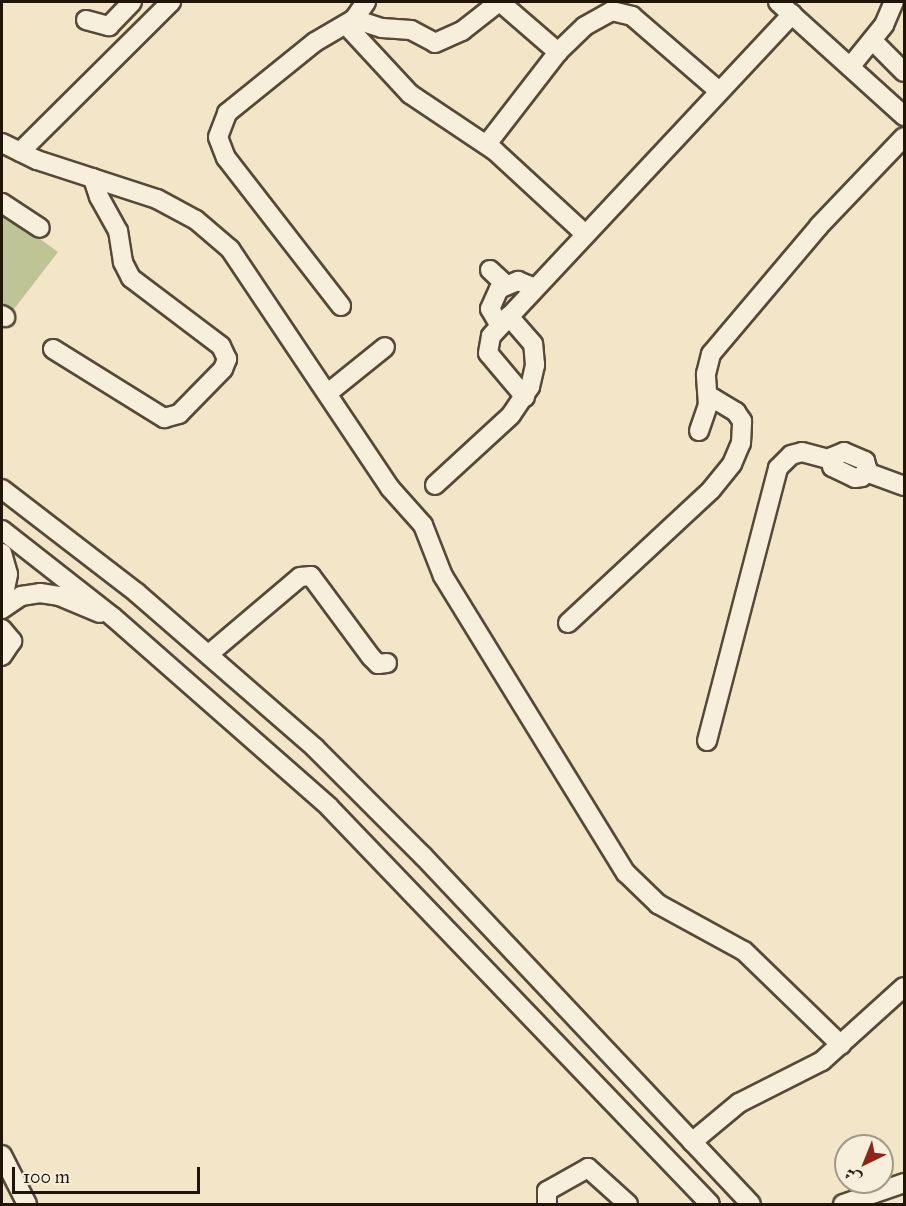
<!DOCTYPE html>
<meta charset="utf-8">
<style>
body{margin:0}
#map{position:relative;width:906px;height:1206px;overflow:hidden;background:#f3e6c8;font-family:"IM FELL Great Primer",Amiri,serif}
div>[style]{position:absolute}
.green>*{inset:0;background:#bec493}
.roads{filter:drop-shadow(2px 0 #564937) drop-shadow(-2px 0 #564937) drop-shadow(0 2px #564937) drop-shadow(0 -2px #564937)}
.minor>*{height:18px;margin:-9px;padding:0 9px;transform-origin:9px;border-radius:9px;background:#f7efdb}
span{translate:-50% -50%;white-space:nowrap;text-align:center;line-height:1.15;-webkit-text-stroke:4.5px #f7efdb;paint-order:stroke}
.frame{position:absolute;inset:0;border:3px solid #211507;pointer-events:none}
.north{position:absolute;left:834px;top:1134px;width:60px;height:60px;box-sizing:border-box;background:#f7efdb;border:2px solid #a19886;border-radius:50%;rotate:223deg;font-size:16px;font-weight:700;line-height:24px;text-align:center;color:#211507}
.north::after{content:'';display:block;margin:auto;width:21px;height:27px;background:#8f2418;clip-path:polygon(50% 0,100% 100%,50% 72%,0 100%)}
.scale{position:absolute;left:12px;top:1167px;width:188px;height:27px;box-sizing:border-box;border:3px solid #211507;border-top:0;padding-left:8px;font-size:18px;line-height:21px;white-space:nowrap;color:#211507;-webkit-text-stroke:4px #f7efdb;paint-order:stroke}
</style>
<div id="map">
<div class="green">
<div style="clip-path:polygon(3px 212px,58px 252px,11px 313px,2px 307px)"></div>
</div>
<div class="roads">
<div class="minor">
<div style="left:366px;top:2px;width:21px;rotate:125deg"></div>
<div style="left:354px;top:19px;width:29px;rotate:18deg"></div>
<div style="left:382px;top:28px;width:29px;rotate:4deg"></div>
<div style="left:411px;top:30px;width:27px;rotate:28deg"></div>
<div style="left:435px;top:43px;width:30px;rotate:-24deg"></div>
<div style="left:462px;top:31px;width:47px;rotate:-38.1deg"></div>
<div style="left:500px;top:2px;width:77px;rotate:40.8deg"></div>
<div style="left:778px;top:2px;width:170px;rotate:42.1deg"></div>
<div style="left:86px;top:20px;width:24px;rotate:15deg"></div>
<div style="left:109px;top:26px;width:33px;rotate:-46deg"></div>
<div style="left:346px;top:25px;width:94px;rotate:47.2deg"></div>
<div style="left:410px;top:94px;width:102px;rotate:33.8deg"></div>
<div style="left:495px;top:151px;width:122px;rotate:42.7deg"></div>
<div style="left:872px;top:40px;width:45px;rotate:45deg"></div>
<div style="left:850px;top:67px;width:54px;rotate:-51deg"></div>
<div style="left:884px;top:25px;width:25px;rotate:-67deg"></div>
<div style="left:2px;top:143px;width:39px;rotate:26deg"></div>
<div style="left:37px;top:160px;width:126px;rotate:18deg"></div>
<div style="left:157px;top:199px;width:44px;rotate:28.3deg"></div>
<div style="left:196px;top:220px;width:45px;rotate:40.5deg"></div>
<div style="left:230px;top:249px;width:288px;rotate:56.2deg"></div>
<div style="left:390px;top:488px;width:50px;rotate:48.3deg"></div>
<div style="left:423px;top:525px;width:55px;rotate:68.6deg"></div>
<div style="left:443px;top:576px;width:349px;rotate:58.4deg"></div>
<div style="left:626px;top:873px;width:45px;rotate:44.1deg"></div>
<div style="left:658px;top:904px;width:98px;rotate:28.7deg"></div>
<div style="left:744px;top:951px;width:135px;rotate:44.1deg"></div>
<div style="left:487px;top:144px;width:116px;rotate:-52.3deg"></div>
<div style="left:558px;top:52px;width:37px;rotate:-44deg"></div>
<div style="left:585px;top:26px;width:31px;rotate:-29deg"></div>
<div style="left:612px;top:11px;width:21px;rotate:14deg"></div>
<div style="left:632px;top:16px;width:115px;rotate:40.8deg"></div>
<div style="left:20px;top:152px;width:213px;rotate:-44.8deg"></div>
<div style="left:2px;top:203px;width:45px;rotate:33.3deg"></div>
<div style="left:490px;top:270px;width:21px;rotate:43deg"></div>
<div style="left:341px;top:306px;width:187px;rotate:-127.8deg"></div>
<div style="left:226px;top:158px;width:22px;rotate:-111deg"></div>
<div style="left:218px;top:137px;width:26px;rotate:-69deg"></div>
<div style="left:227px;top:113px;width:113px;rotate:-38.9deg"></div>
<div style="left:315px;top:42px;width:45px;rotate:-30.5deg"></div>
<div style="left:2px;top:315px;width:4px;rotate:34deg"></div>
<div style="left:500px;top:326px;width:20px;rotate:-120deg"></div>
<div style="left:490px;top:309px;width:22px;rotate:-66deg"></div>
<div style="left:499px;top:289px;width:21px;rotate:-23deg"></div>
<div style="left:518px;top:281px;width:18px;rotate:22deg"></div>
<div style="left:53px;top:349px;width:131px;rotate:31.9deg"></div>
<div style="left:164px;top:418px;width:16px;rotate:-15deg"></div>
<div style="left:179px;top:414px;width:63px;rotate:-45.6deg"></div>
<div style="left:223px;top:369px;width:11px;rotate:-68deg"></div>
<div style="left:227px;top:359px;width:14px;rotate:-115deg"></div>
<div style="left:221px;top:346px;width:113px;rotate:-142.9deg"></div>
<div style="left:131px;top:278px;width:18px;rotate:-117deg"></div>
<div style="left:123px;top:262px;width:31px;rotate:-99deg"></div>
<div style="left:118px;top:231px;width:39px;rotate:-119deg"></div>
<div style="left:99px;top:197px;width:20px;rotate:-108deg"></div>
<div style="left:328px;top:393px;width:73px;rotate:-38.9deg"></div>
<div style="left:525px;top:397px;width:57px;rotate:-130.1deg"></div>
<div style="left:488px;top:353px;width:17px;rotate:-80deg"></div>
<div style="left:491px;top:336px;width:441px;rotate:-46.9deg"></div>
<div style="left:699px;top:431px;width:28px;rotate:-71deg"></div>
<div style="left:708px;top:405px;width:31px;rotate:-94deg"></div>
<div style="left:706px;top:374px;width:21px;rotate:-76deg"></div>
<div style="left:711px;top:354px;width:167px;rotate:-49.8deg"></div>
<div style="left:819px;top:226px;width:123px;rotate:-46.3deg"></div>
<div style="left:844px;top:452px;width:23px;rotate:23deg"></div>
<div style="left:865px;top:461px;width:7px;rotate:74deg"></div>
<div style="left:867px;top:468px;width:10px;rotate:119deg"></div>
<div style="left:862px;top:477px;width:7px;rotate:172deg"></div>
<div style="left:855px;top:478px;width:25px;rotate:-154deg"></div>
<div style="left:832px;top:467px;width:10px;rotate:-90deg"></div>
<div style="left:832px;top:457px;width:13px;rotate:-23deg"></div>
<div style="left:866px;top:472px;width:40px;rotate:20.2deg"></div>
<div style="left:435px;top:485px;width:103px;rotate:-42.6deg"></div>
<div style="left:511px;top:415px;width:34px;rotate:-56deg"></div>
<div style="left:530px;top:387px;width:23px;rotate:-77deg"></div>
<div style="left:535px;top:365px;width:21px;rotate:-95deg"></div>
<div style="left:533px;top:344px;width:37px;rotate:-131deg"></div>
<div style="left:2px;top:489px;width:170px;rotate:37.6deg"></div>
<div style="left:137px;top:593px;width:236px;rotate:41deg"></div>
<div style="left:315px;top:748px;width:153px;rotate:45deg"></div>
<div style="left:423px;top:856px;width:478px;rotate:46.7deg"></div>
<div style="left:2px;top:530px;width:141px;rotate:38.1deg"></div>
<div style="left:113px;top:617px;width:288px;rotate:41.3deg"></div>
<div style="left:329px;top:807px;width:550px;rotate:46.18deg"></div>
<div style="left:2px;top:553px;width:22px;rotate:74deg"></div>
<div style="left:8px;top:574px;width:31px;rotate:101deg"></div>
<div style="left:2px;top:609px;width:23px;rotate:-34deg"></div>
<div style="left:21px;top:596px;width:19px;rotate:-9deg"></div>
<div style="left:40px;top:593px;width:19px;rotate:9deg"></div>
<div style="left:59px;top:596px;width:44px;rotate:22.5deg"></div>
<div style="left:568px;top:623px;width:195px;rotate:-42.9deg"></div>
<div style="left:711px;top:490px;width:33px;rotate:-51deg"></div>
<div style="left:732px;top:464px;width:23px;rotate:-67deg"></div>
<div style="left:741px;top:443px;width:22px;rotate:-87deg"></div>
<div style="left:742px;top:421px;width:11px;rotate:-124deg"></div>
<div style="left:736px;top:412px;width:31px;rotate:-149deg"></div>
<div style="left:2px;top:629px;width:16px;rotate:50deg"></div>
<div style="left:12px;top:641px;width:18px;rotate:124deg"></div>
<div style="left:209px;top:654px;width:119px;rotate:-40.2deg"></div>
<div style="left:300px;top:577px;width:11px;rotate:-5deg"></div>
<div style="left:311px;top:576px;width:101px;rotate:53.5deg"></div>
<div style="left:371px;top:657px;width:10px;rotate:45deg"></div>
<div style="left:378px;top:664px;width:9px;rotate:-6deg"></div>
<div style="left:707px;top:741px;width:282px;rotate:-75.4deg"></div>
<div style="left:778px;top:468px;width:18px;rotate:-45deg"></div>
<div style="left:791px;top:455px;width:11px;rotate:-15deg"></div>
<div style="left:802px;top:452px;width:30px;rotate:15deg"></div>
<div style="left:692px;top:1142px;width:61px;rotate:-39.7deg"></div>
<div style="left:739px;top:1103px;width:93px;rotate:-26.8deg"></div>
<div style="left:822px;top:1061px;width:110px;rotate:-42.1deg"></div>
<div style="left:2px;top:1155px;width:55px;rotate:63deg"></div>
<div style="left:547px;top:1204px;width:13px;rotate:-90deg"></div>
<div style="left:547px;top:1191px;width:47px;rotate:-29.3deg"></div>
<div style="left:588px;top:1168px;width:54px;rotate:42deg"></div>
<div style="left:843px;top:1204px;width:65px;rotate:-19deg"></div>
</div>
</div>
<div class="frame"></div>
<div class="north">ش</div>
<div class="scale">100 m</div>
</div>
